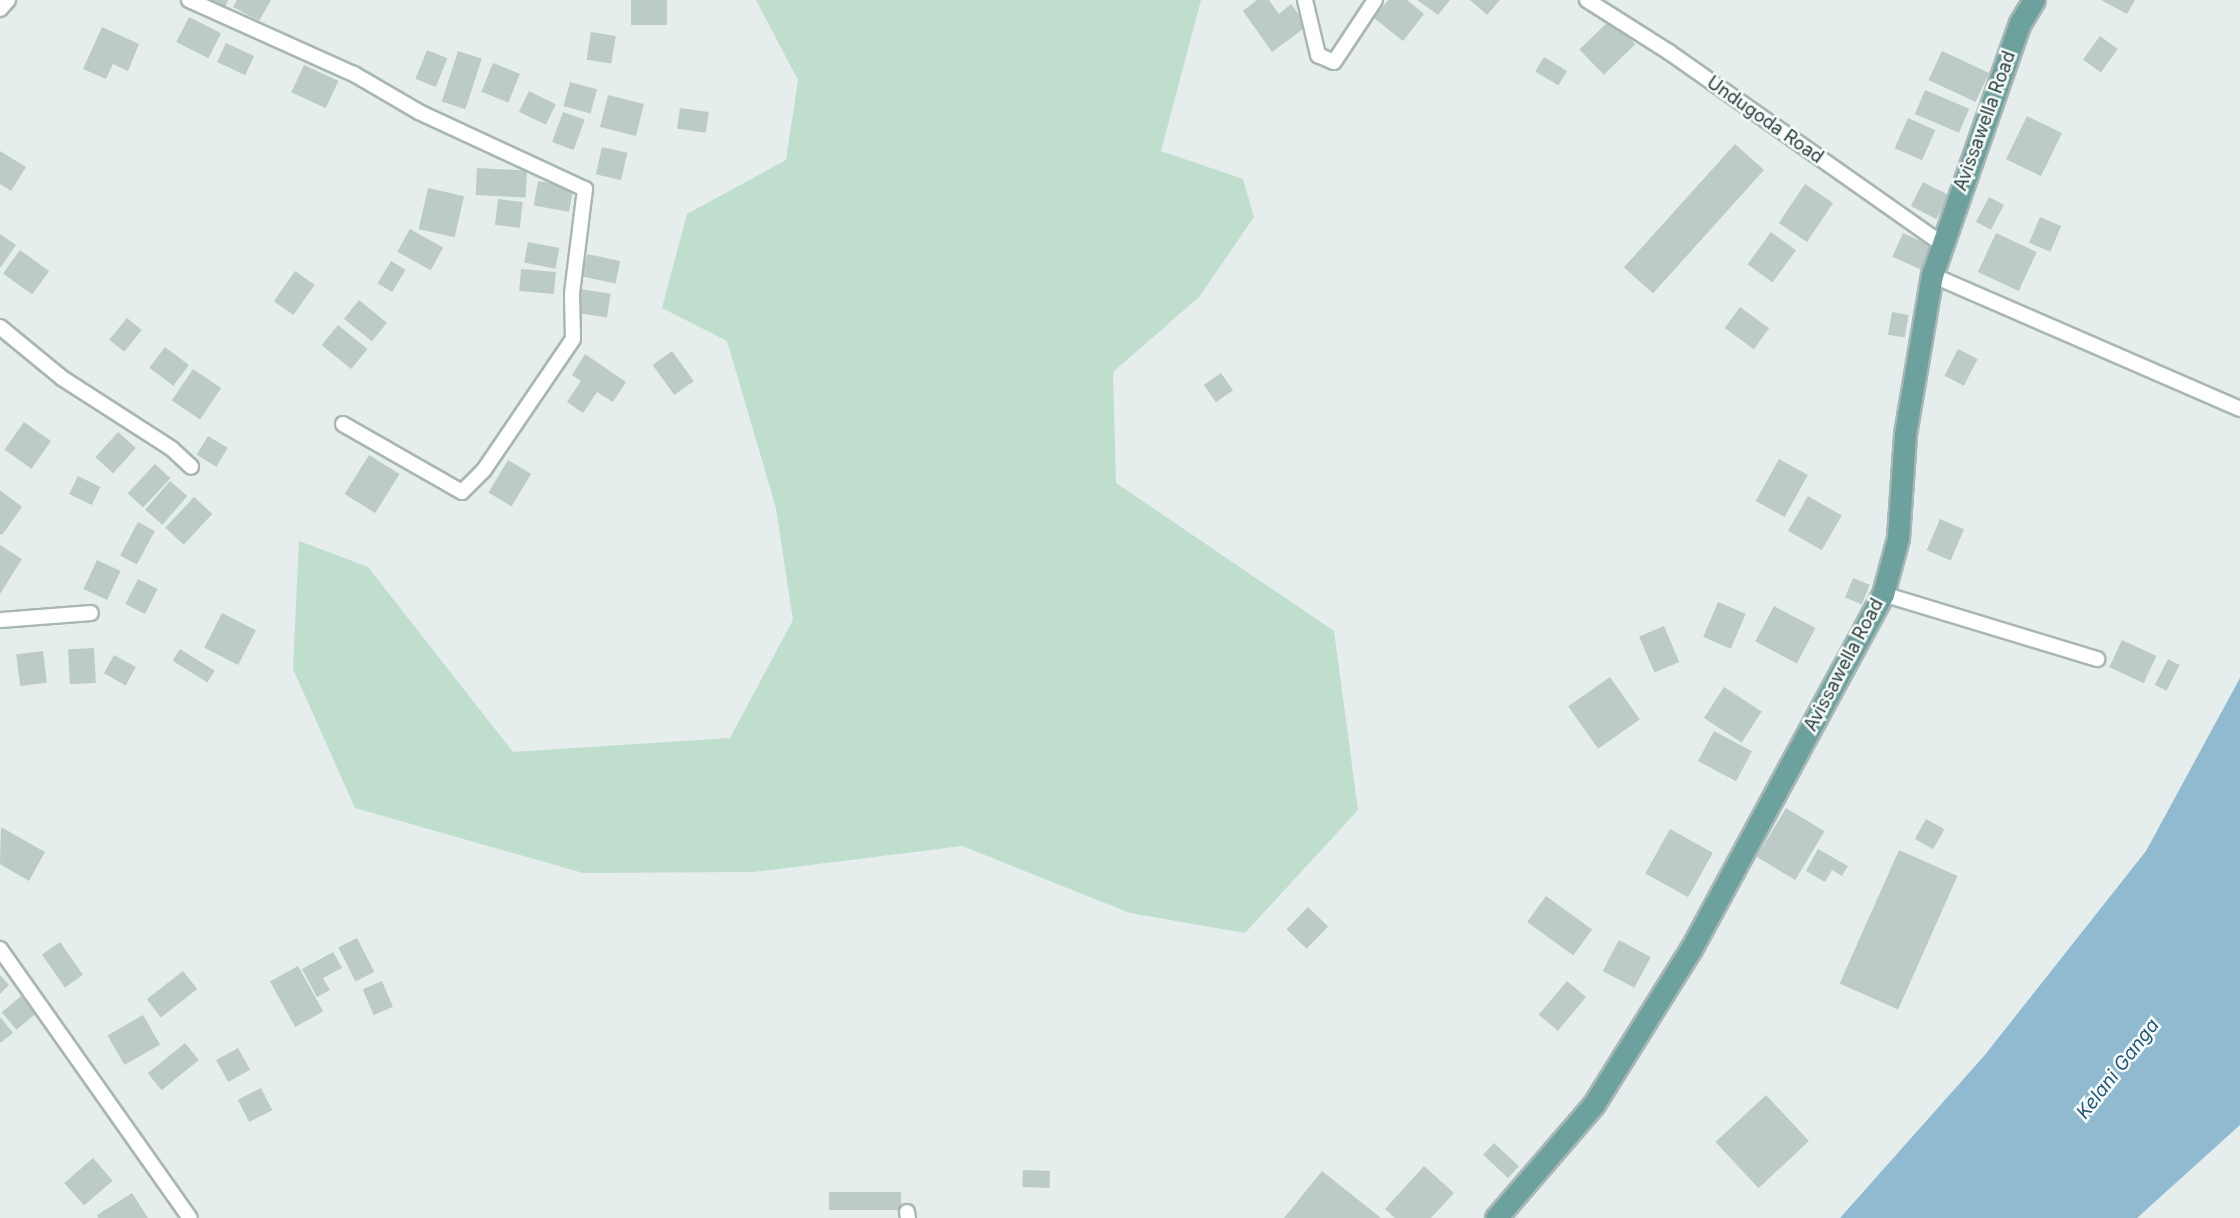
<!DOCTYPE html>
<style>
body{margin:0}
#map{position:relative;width:2240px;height:1218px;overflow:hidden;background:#e5eeec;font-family:Inter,sans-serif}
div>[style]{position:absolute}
.green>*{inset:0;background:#bfdecd}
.water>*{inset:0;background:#90bad0}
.building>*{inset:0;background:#bdcbc8;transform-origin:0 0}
.roads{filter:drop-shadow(2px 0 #a8b6b4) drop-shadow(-2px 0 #a8b6b4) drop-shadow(0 2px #a8b6b4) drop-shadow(0 -2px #a8b6b4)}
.street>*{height:14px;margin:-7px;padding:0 7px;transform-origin:7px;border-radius:7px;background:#fff}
.primary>*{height:21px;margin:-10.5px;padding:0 10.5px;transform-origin:10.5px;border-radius:10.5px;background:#6ca19e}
span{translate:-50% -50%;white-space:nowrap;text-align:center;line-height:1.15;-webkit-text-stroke:5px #f6faf9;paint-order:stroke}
.street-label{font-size:18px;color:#253f3d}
.water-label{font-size:19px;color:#215979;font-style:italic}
</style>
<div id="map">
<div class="green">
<div style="clip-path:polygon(756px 0,1201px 0,1161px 151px,1243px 179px,1254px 217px,1199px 297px,1113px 372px,1116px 483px,1334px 631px,1358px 810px,1245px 933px,1130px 913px,962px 846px,754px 872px,583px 873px,355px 808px,293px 669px,299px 541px,368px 567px,513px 752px,730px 738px,793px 620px,776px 508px,727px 341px,662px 308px,687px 214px,786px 160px,798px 80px)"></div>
</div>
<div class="water">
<div style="clip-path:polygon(2240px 678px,2240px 1125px,2137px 1218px,1840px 1218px,1984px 1056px,2146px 851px)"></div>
</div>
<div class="building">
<div style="clip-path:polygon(204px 0,228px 0,224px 10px)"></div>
<div style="clip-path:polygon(237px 0,271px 0,259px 21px,233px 7px)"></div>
<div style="left:631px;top:0;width:36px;height:25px"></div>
<div style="clip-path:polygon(1257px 0,1269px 0,1279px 14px,1291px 4px,1307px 26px,1272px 52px,1243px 11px)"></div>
<div style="clip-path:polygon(1388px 0,1407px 0,1424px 14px,1403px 41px,1374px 18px)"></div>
<div style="clip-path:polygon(1417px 0,1450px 0,1438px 15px)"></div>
<div style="clip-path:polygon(1470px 0,1500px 0,1487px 15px)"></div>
<div style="clip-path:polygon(2101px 0,2135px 0,2127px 14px)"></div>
<div style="left:189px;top:17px;width:36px;height:28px;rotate:27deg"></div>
<div style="left:1611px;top:19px;width:35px;height:44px;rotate:46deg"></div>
<div style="clip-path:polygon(102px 27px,139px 44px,128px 71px,113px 64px,106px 79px,83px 69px)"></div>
<div style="left:591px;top:32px;width:25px;height:28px;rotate:9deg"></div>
<div style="left:2100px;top:36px;width:22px;height:29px;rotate:36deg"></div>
<div style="left:226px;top:43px;width:31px;height:21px;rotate:25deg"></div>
<div style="left:427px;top:50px;width:22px;height:31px;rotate:22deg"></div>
<div style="left:458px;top:51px;width:25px;height:53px;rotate:18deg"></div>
<div style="left:1942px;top:51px;width:52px;height:32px;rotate:25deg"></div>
<div style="left:1544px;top:57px;width:27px;height:17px;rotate:31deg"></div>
<div style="left:493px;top:63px;width:29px;height:31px;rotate:22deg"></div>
<div style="left:304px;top:65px;width:38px;height:30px;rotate:25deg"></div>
<div style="left:570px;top:82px;width:28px;height:25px;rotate:15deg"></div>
<div style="left:1925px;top:90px;width:48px;height:26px;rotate:23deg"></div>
<div style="left:529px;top:91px;width:30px;height:23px;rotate:26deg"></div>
<div style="left:608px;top:95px;width:37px;height:33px;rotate:14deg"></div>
<div style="left:680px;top:108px;width:29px;height:21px;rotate:8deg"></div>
<div style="left:563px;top:112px;width:23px;height:32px;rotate:20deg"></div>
<div style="left:2027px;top:116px;width:39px;height:48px;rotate:26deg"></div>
<div style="left:1908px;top:118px;width:30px;height:33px;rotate:24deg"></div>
<div style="left:1735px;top:144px;width:39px;height:166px;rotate:42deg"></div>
<div style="left:602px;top:147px;width:26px;height:28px;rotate:13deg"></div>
<div style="clip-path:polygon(0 151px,26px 167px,11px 191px,0 184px)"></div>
<div style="left:477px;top:168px;width:50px;height:27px;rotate:3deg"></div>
<div style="left:538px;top:181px;width:36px;height:25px;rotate:10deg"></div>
<div style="left:1923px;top:182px;width:29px;height:27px;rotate:27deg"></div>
<div style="left:1805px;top:184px;width:34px;height:47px;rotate:34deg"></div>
<div style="left:428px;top:188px;width:37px;height:42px;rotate:13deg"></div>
<div style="left:1989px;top:197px;width:17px;height:28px;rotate:28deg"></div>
<div style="left:498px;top:199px;width:25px;height:26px;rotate:7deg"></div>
<div style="left:2040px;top:217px;width:23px;height:28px;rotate:23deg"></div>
<div style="left:410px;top:229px;width:38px;height:26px;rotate:29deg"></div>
<div style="left:1771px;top:232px;width:31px;height:40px;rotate:36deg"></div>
<div style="left:1903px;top:233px;width:36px;height:26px;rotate:24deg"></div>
<div style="left:1996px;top:233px;width:45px;height:43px;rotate:25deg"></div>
<div style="clip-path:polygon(0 234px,16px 245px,0 268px)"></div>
<div style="left:528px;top:242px;width:32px;height:21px;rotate:11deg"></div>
<div style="left:20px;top:250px;width:36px;height:29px;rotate:36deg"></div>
<div style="left:587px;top:254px;width:34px;height:23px;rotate:12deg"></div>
<div style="left:391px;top:261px;width:17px;height:26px;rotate:31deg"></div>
<div style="left:521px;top:269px;width:35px;height:22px;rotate:5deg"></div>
<div style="left:295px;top:271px;width:24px;height:37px;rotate:35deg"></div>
<div style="left:580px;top:289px;width:31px;height:24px;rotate:9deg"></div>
<div style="left:359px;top:300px;width:36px;height:24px;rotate:39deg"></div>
<div style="left:1740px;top:307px;width:36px;height:26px;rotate:36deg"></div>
<div style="left:1892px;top:312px;width:17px;height:23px;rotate:10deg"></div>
<div style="left:127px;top:318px;width:19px;height:28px;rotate:39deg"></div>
<div style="left:338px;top:325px;width:38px;height:26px;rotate:39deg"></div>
<div style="left:165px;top:347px;width:30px;height:26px;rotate:37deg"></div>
<div style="left:1958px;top:349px;width:22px;height:30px;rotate:27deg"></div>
<div style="left:672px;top:351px;width:37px;height:24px;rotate:54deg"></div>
<div style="clip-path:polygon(585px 354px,626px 382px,613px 402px,597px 392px,583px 413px,567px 402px,581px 381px,572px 375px)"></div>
<div style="left:193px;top:369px;width:34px;height:38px;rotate:34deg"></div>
<div style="left:1221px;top:373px;width:21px;height:21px;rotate:55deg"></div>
<div style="left:24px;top:422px;width:33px;height:34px;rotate:35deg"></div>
<div style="left:118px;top:432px;width:24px;height:34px;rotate:42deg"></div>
<div style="left:208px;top:436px;width:23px;height:22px;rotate:31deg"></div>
<div style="left:369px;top:455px;width:36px;height:46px;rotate:32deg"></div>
<div style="left:1779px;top:459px;width:33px;height:48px;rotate:29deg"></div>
<div style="left:508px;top:460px;width:27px;height:38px;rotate:31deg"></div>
<div style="left:155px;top:464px;width:21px;height:40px;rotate:43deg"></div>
<div style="left:78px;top:476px;width:25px;height:20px;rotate:26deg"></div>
<div style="left:170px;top:481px;width:23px;height:38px;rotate:41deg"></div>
<div style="clip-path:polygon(0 490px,22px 507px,2px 535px,0 534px)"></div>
<div style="left:1808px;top:496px;width:39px;height:40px;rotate:30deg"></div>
<div style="left:194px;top:497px;width:25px;height:42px;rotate:43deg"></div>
<div style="left:1940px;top:519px;width:26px;height:34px;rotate:23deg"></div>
<div style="left:138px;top:522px;width:19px;height:38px;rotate:28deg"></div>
<div style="clip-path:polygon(0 545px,22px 559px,0 594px)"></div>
<div style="left:97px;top:560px;width:26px;height:32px;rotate:25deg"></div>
<div style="left:1853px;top:578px;width:18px;height:21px;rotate:22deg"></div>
<div style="left:138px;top:579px;width:22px;height:28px;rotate:27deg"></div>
<div style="left:1718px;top:602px;width:30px;height:38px;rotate:23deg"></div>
<div style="left:1774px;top:606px;width:47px;height:40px;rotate:28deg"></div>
<div style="left:222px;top:613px;width:38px;height:39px;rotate:27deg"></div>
<div style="left:1664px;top:626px;width:39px;height:27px;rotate:67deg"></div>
<div style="left:2122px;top:640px;width:38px;height:30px;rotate:25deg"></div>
<div style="left:94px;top:648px;width:35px;height:26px;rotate:87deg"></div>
<div style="left:180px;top:649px;width:41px;height:14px;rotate:32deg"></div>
<div style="left:43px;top:651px;width:32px;height:27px;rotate:83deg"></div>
<div style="left:114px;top:655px;width:25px;height:21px;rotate:29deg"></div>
<div style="left:2168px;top:659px;width:13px;height:29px;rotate:27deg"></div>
<div style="left:1610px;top:677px;width:52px;height:51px;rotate:55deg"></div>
<div style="left:1724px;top:687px;width:45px;height:37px;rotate:33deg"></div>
<div style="left:1714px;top:731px;width:43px;height:34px;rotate:28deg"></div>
<div style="left:1786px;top:808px;width:45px;height:57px;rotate:31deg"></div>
<div style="left:1926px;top:819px;width:21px;height:23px;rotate:29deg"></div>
<div style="clip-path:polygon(1px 827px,45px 852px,29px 881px,0 864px)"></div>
<div style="left:1670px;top:829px;width:49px;height:51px;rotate:29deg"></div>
<div style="clip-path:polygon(1818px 849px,1848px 866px,1842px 876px,1832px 870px,1825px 882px,1806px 871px)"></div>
<div style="left:1899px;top:850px;width:64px;height:146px;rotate:24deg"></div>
<div style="left:1546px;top:896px;width:57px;height:32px;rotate:36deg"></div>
<div style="left:1308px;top:907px;width:28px;height:31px;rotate:44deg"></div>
<div style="left:357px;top:938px;width:38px;height:21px;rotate:63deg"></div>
<div style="left:1619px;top:940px;width:36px;height:35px;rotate:28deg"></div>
<div style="left:60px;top:942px;width:40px;height:22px;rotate:55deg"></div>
<div style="clip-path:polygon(333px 952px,342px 968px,323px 978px,330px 990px,317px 997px,302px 969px)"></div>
<div style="left:298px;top:966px;width:52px;height:32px;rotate:61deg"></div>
<div style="left:183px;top:971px;width:23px;height:46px;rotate:52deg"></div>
<div style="clip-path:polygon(0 975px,9px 985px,0 994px)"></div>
<div style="left:382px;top:981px;width:28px;height:21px;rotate:67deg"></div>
<div style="left:1567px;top:981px;width:25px;height:44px;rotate:40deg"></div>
<div style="left:27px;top:991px;width:23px;height:33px;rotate:50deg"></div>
<div style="left:143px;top:1015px;width:34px;height:41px;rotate:60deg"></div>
<div style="clip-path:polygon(0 1017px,13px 1033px,0 1043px)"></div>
<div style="left:185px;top:1043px;width:22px;height:48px;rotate:51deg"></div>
<div style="left:238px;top:1048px;width:25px;height:25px;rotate:61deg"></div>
<div style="left:261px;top:1088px;width:25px;height:26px;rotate:63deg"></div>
<div style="left:1766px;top:1095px;width:63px;height:69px;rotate:47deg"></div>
<div style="left:1494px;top:1143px;width:34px;height:16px;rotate:43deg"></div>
<div style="left:93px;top:1158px;width:30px;height:38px;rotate:49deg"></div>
<div style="clip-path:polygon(1424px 1166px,1454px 1193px,1431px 1218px,1395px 1218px,1385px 1209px)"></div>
<div style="left:1023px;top:1170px;width:27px;height:17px;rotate:2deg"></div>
<div style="clip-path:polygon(1322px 1171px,1381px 1218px,1284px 1218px)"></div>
<div style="left:901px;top:1192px;width:18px;height:72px;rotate:90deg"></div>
<div style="clip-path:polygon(132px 1193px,148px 1218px,98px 1218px,97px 1215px)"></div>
</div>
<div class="roads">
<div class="street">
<div style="left:189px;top:0;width:181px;rotate:24.2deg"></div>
<div style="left:354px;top:74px;width:75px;rotate:30.3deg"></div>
<div style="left:419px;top:112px;width:183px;rotate:24.9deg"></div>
<div style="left:585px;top:189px;width:106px;rotate:97.1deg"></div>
<div style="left:572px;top:294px;width:45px;rotate:88.7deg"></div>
<div style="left:573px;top:339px;width:158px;rotate:124.2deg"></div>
<div style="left:484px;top:470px;width:31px;rotate:135deg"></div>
<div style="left:462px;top:492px;width:137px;rotate:-150.3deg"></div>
<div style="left:1305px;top:0;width:57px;rotate:76.7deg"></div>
<div style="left:1318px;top:55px;width:17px;rotate:24deg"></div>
<div style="left:1334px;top:62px;width:74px;rotate:-56.5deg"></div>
<div style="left:1587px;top:0;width:97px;rotate:32.4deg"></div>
<div style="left:1669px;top:52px;width:332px;rotate:35.1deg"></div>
<div style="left:0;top:9px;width:12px;rotate:-48deg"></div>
<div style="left:1932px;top:275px;width:336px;rotate:23.5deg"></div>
<div style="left:0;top:327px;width:80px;rotate:39.4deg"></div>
<div style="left:62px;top:378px;width:131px;rotate:32.8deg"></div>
<div style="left:172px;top:449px;width:26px;rotate:43deg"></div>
<div style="left:1883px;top:594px;width:224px;rotate:16.9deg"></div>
<div style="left:0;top:620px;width:91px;rotate:-4.4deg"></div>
<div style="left:0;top:949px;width:329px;rotate:54.8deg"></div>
<div style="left:907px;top:1212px;width:6px;rotate:81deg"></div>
</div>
<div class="primary">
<div style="left:1496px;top:1218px;width:150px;rotate:-49.3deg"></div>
<div style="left:1594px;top:1104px;width:183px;rotate:-58deg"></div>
<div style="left:1691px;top:949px;width:404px;rotate:-61.6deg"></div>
<div style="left:1883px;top:594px;width:58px;rotate:-75deg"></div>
<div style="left:1898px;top:538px;width:104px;rotate:-86.1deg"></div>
<div style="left:1905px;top:434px;width:161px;rotate:-80.4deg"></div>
<div style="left:1932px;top:275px;width:267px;rotate:-70.8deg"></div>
<div style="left:2020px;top:23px;width:27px;rotate:-59deg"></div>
</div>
</div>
<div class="street-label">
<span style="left:1765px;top:120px;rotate:35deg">Undugoda Road</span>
<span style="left:1985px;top:121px;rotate:-70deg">Avissawella Road</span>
<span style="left:1844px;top:665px;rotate:-62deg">Avissawella Road</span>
</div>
<div class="water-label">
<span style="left:2118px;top:1069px;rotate:-52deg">Kelani Ganga</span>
</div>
</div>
